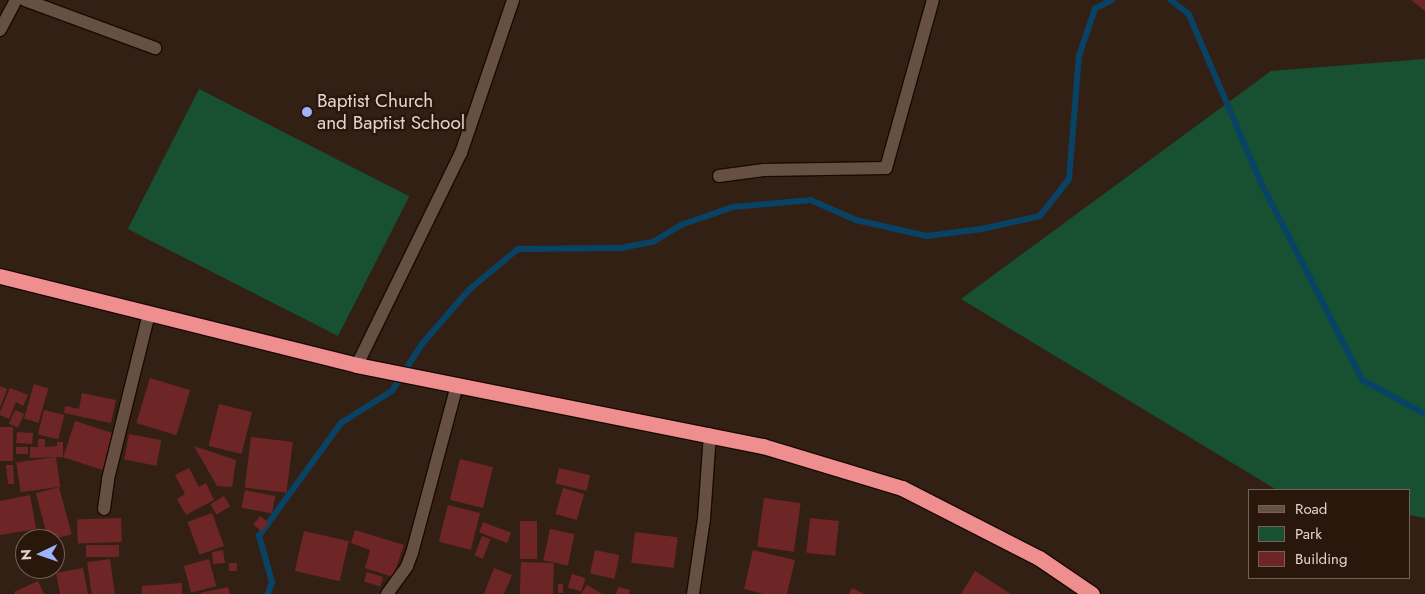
<!DOCTYPE html>
<style>
body{margin:0}
#map{position:relative;width:1425px;height:594px;overflow:hidden;background:#332015;font-family:Jost,sans-serif}
div>[style]{position:absolute}
.green>*{inset:0;background:#175132;transform-origin:0 0}
.stream>*{height:5.5px;margin:-2.75px;padding:0 2.75px;transform-origin:2.75px;border-radius:2.75px;background:#084366}
.building>*{inset:0;background:#6e2526;transform-origin:0 0}
.roads{filter:drop-shadow(1px 0 #1a0902) drop-shadow(-1px 0 #1a0902) drop-shadow(0 1px #1a0902) drop-shadow(0 -1px #1a0902)}
.minor>*{height:12px;margin:-6px;padding:0 6px;transform-origin:6px;border-radius:6px;background:#665044}
.highway>*{height:15px;margin:-7.5px;padding:0 7.5px;transform-origin:7.5px;border-radius:7.5px;background:#ee8e8f}
.dots>*{width:14px;height:14px;translate:-50% -50%;box-sizing:border-box;border:2px solid #29170c;border-radius:50%}
span{translate:-50% -50%;white-space:nowrap;text-align:center;line-height:1.15;-webkit-text-stroke:5px #29170c;paint-order:stroke}
.poi-label{font-size:19px;color:#e1d4cd}
.left{translate:0 -50%;text-align:left}
.legend{position:absolute;left:1248px;top:489px;width:162px;height:90px;box-sizing:border-box;background:#29170c;border:1px solid #736359;margin:0;padding:6px 9px;list-style:none;font-size:15px;color:#e1d4cd}
.legend li{display:flex;align-items:center;gap:10px;height:25px}
.legend b{width:25px;border:1px solid #736359}
.north{position:absolute;left:15px;top:529px;width:50px;height:50px;box-sizing:border-box;background:#29170c;border:1px solid #736359;border-radius:50%;rotate:267deg;font-size:14px;font-weight:700;line-height:20px;text-align:center;color:#e1d4cd}
.north::after{content:'';display:block;margin:auto;width:18px;height:22px;background:#9fb3fd;clip-path:polygon(50% 0,100% 100%,50% 72%,0 100%)}
</style>
<div id="map">
<div class="green">
<div style="clip-path:polygon(1425px 59px,1425px 518px,1409px 515px,1409px 490px,1277px 490px,961px 299px,1271px 71px)"></div>
<div style="left:199px;top:89px;width:236px;height:157px;rotate:27deg"></div>
</div>
<div class="stream">
<div style="left:1171px;top:0;width:23px;rotate:38deg"></div>
<div style="left:1189px;top:14px;width:181px;rotate:66.8deg"></div>
<div style="left:1260px;top:180px;width:225px;rotate:62.8deg"></div>
<div style="left:1363px;top:380px;width:71px;rotate:28.7deg"></div>
<div style="left:268px;top:594px;width:13px;rotate:-72deg"></div>
<div style="left:272px;top:582px;width:48px;rotate:-105.8deg"></div>
<div style="left:259px;top:536px;width:140px;rotate:-54deg"></div>
<div style="left:341px;top:423px;width:60px;rotate:-32.1deg"></div>
<div style="left:392px;top:391px;width:56px;rotate:-57.4deg"></div>
<div style="left:422px;top:344px;width:73px;rotate:-48.9deg"></div>
<div style="left:470px;top:289px;width:62px;rotate:-39.8deg"></div>
<div style="left:518px;top:249px;width:103px;rotate:-0.6deg"></div>
<div style="left:621px;top:248px;width:33px;rotate:-11deg"></div>
<div style="left:653px;top:242px;width:33px;rotate:-31deg"></div>
<div style="left:681px;top:225px;width:55px;rotate:-19.1deg"></div>
<div style="left:733px;top:207px;width:78px;rotate:-5.1deg"></div>
<div style="left:811px;top:200px;width:49px;rotate:24deg"></div>
<div style="left:856px;top:220px;width:73px;rotate:12.7deg"></div>
<div style="left:927px;top:236px;width:55px;rotate:-7.3deg"></div>
<div style="left:982px;top:229px;width:59px;rotate:-12.6deg"></div>
<div style="left:1040px;top:216px;width:47px;rotate:-51.9deg"></div>
<div style="left:1069px;top:179px;width:123px;rotate:-85.4deg"></div>
<div style="left:1079px;top:56px;width:50px;rotate:-71.2deg"></div>
<div style="left:1095px;top:9px;width:19px;rotate:-28deg"></div>
</div>
<div class="building">
<div style="clip-path:polygon(1411px 0,1425px 0,1425px 11px)"></div>
<div style="left:150px;top:378px;width:42px;height:47px;rotate:17deg"></div>
<div style="left:34px;top:384px;width:15px;height:36px;rotate:16deg"></div>
<div style="clip-path:polygon(0 386px,7px 389px,0 408px)"></div>
<div style="clip-path:polygon(10px 388px,28px 395px,23px 406px,16px 402px,9px 419px,0 415px,0 412px)"></div>
<div style="clip-path:polygon(82px 393px,116px 400px,111px 423px,64px 413px,65px 406px,79px 409px)"></div>
<div style="left:219px;top:404px;width:34px;height:43px;rotate:14deg"></div>
<div style="left:15px;top:410px;width:10px;height:15px;rotate:24deg"></div>
<div style="left:44px;top:410px;width:21px;height:25px;rotate:14deg"></div>
<div style="left:75px;top:421px;width:43px;height:38px;rotate:18deg"></div>
<div style="left:0;top:427px;width:13px;height:34px"></div>
<div style="left:17px;top:432px;width:16px;height:11px;rotate:4deg"></div>
<div style="left:129px;top:434px;width:33px;height:26px;rotate:11deg"></div>
<div style="left:251px;top:437px;width:42px;height:51px;rotate:7deg"></div>
<div style="clip-path:polygon(38px 439px,45px 439px,45px 447px,57px 446px,57px 442px,63px 442px,63px 457px,30px 458px,30px 447px,38px 447px)"></div>
<div style="clip-path:polygon(194px 446px,236px 460px,232px 487px,217px 486px)"></div>
<div style="left:16px;top:447px;width:12px;height:7px"></div>
<div style="left:56px;top:457px;width:30px;height:40px;rotate:82deg"></div>
<div style="left:460px;top:459px;width:34px;height:42px;rotate:14deg"></div>
<div style="clip-path:polygon(6px 465px,13px 465px,14px 484px,8px 484px)"></div>
<div style="clip-path:polygon(189px 468px,199px 487px,206px 483px,214px 500px,186px 515px,177px 499px,185px 494px,175px 475px)"></div>
<div style="left:559px;top:468px;width:32px;height:16px;rotate:13deg"></div>
<div style="left:59px;top:487px;width:49px;height:24px;rotate:75deg"></div>
<div style="left:563px;top:488px;width:22px;height:27px;rotate:16deg"></div>
<div style="left:245px;top:490px;width:31px;height:18px;rotate:11deg"></div>
<div style="clip-path:polygon(30px 495px,36px 529px,0 535px,0 501px)"></div>
<div style="left:224px;top:496px;width:12px;height:16px;rotate:59deg"></div>
<div style="left:764px;top:498px;width:37px;height:49px;rotate:8deg"></div>
<div style="left:448px;top:505px;width:33px;height:38px;rotate:14deg"></div>
<div style="left:212px;top:513px;width:35px;height:26px;rotate:70deg"></div>
<div style="left:260px;top:516px;width:11px;height:11px;rotate:38deg"></div>
<div style="left:121px;top:518px;width:24px;height:44px;rotate:88deg"></div>
<div style="left:810px;top:518px;width:29px;height:35px;rotate:6deg"></div>
<div style="left:520px;top:521px;width:17px;height:38px"></div>
<div style="left:483px;top:522px;width:30px;height:11px;rotate:21deg"></div>
<div style="left:550px;top:529px;width:25px;height:32px;rotate:12deg"></div>
<div style="clip-path:polygon(39px 530px,43px 539px,34px 539px,32px 534px)"></div>
<div style="clip-path:polygon(355px 530px,404px 545px,393px 577px,365px 568px,370px 550px,351px 543px)"></div>
<div style="left:304px;top:531px;width:46px;height:41px;rotate:13deg"></div>
<div style="left:635px;top:532px;width:43px;height:31px;rotate:7deg"></div>
<div style="left:482px;top:536px;width:9px;height:21px;rotate:21deg"></div>
<div style="left:119px;top:545px;width:12px;height:33px;rotate:90deg"></div>
<div style="clip-path:polygon(223px 550px,225px 563px,213px 564px,212px 552px)"></div>
<div style="left:595px;top:550px;width:25px;height:24px;rotate:12deg"></div>
<div style="clip-path:polygon(753px 550px,795px 560px,787px 594px,764px 594px,744px 589px)"></div>
<div style="left:110px;top:559px;width:35px;height:23px;rotate:82deg"></div>
<div style="left:209px;top:559px;width:28px;height:26px;rotate:75deg"></div>
<div style="left:521px;top:562px;width:33px;height:32px;rotate:2deg"></div>
<div style="left:229px;top:563px;width:8px;height:8px"></div>
<div style="clip-path:polygon(83px 568px,88px 594px,60px 594px,56px 573px)"></div>
<div style="clip-path:polygon(494px 568px,512px 575px,504px 594px,484px 594px)"></div>
<div style="clip-path:polygon(33px 569px,40px 569px,41px 577px,34px 577px)"></div>
<div style="clip-path:polygon(975px 571px,1011px 594px,961px 594px)"></div>
<div style="left:367px;top:572px;width:17px;height:10px;rotate:17deg"></div>
<div style="left:572px;top:574px;width:14px;height:14px;rotate:17deg"></div>
<div style="clip-path:polygon(38px 581px,44px 594px,15px 594px,14px 592px)"></div>
<div style="clip-path:polygon(182px 583px,182px 594px,142px 594px,142px 586px)"></div>
<div style="left:558px;top:584px;width:5px;height:9px"></div>
<div style="clip-path:polygon(587px 585px,602px 594px,581px 594px)"></div>
<div style="clip-path:polygon(228px 587px,230px 594px,201px 594px,200px 593px)"></div>
<div style="clip-path:polygon(618px 587px,630px 590px,629px 594px,616px 594px)"></div>
<div style="clip-path:polygon(852px 588px,864px 594px,849px 594px)"></div>
</div>
<div class="roads">
<div class="minor">
<div style="left:25px;top:0;width:139px;rotate:20.3deg"></div>
<div style="left:0;top:30px;width:34px;rotate:-62deg"></div>
<div style="left:719px;top:176px;width:45px;rotate:-7.6deg"></div>
<div style="left:764px;top:170px;width:122px;rotate:-0.9deg"></div>
<div style="left:886px;top:168px;width:174px;rotate:-74.4deg"></div>
<div style="left:357px;top:365px;width:236px;rotate:-63.9deg"></div>
<div style="left:461px;top:153px;width:162px;rotate:-71.2deg"></div>
<div style="left:104px;top:509px;width:30px;rotate:-82deg"></div>
<div style="left:108px;top:479px;width:171px;rotate:-76.1deg"></div>
<div style="left:387px;top:594px;width:34px;rotate:-54deg"></div>
<div style="left:407px;top:566px;width:14px;rotate:-69deg"></div>
<div style="left:412px;top:553px;width:174px;rotate:-75deg"></div>
<div style="left:693px;top:594px;width:76px;rotate:-81.7deg"></div>
<div style="left:704px;top:519px;width:85px;rotate:-86deg"></div>
</div>
<div class="highway">
<div style="left:0;top:276px;width:368px;rotate:14deg"></div>
<div style="left:357px;top:365px;width:414px;rotate:11.3deg"></div>
<div style="left:763px;top:446px;width:145px;rotate:16.8deg"></div>
<div style="left:902px;top:488px;width:154px;rotate:27.1deg"></div>
<div style="left:1039px;top:558px;width:64px;rotate:34.2deg"></div>
</div>
</div>
<div class="dots">
<div style="left:307px;top:112px;background:#9fb3fd"></div>
</div>
<div class="poi-label">
<span class="left" style="left:317px;top:112px">Baptist Church<br>and Baptist School</span>
</div>
<ul class="legend">
<li><b style="height:6px;background:#665044"></b>Road</li>
<li><b style="height:14px;background:#175132"></b>Park</li>
<li><b style="height:14px;background:#6e2526"></b>Building</li>
</ul>
<div class="north">N</div>
</div>
